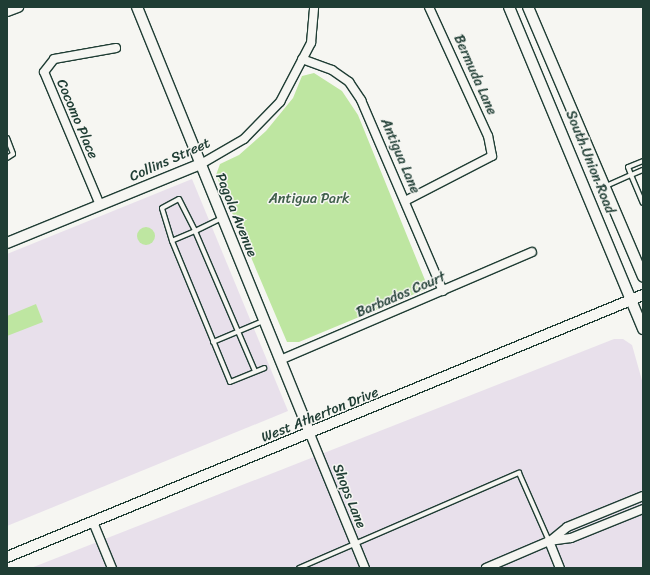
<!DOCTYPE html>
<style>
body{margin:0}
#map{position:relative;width:650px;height:575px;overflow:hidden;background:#f6f6f2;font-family:Sriracha,sans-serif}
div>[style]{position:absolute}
.built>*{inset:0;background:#e8e0eb}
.green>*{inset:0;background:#bee6a1}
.round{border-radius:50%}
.roads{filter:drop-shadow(1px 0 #1f3d34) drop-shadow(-1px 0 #1f3d34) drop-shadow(0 1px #1f3d34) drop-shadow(0 -1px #1f3d34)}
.service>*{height:4px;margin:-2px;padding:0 2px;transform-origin:2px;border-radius:2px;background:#f6f6f2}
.minor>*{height:8px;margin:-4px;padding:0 4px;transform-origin:4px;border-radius:4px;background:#f6f6f2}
.tertiary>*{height:10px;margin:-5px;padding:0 5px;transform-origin:5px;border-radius:5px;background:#f6f6f2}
span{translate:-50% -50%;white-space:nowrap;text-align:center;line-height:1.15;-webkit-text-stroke:3px #f6f6f2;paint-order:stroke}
.street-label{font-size:14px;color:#1f3d34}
.park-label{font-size:14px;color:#3f5f4a}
.frame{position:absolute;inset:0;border:8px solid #1f3d34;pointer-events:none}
</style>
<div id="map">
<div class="built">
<div style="clip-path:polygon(192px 179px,288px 411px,7px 526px,7px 254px)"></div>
<div style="clip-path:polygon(614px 339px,623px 339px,632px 345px,643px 384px,643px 568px,31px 568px)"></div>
</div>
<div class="green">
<div style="clip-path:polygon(314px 73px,342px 91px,358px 115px,425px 280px,424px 290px,299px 342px,287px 342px,216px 175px,220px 164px,239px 155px,266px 131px,293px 98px,302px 76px)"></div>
<div class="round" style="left:137px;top:227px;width:18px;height:18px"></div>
<div style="clip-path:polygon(36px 304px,43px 322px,7px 336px,7px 316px)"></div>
</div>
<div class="roads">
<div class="service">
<div style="left:7px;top:138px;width:17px;rotate:69deg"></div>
<div style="left:13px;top:154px;width:7px;rotate:146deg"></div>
<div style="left:643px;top:161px;width:16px;rotate:158deg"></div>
<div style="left:628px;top:167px;width:9px;rotate:69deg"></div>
<div style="left:631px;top:175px;width:13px;rotate:-23deg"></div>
<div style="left:606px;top:186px;width:27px;rotate:-24deg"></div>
<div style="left:631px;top:175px;width:30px;rotate:67deg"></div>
<div style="left:222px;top:218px;width:30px;rotate:154deg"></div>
<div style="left:195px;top:231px;width:25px;rotate:157deg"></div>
<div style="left:172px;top:241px;width:34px;rotate:-107deg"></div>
<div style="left:162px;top:208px;width:19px;rotate:-28deg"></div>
<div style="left:179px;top:199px;width:36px;rotate:63deg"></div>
<div style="left:195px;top:231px;width:152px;rotate:66.8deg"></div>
<div style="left:172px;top:241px;width:152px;rotate:67.6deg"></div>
<div style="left:230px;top:382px;width:37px;rotate:-22deg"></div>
<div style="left:213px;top:342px;width:54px;rotate:-22.8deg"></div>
<div style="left:299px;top:568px;width:240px;rotate:-23.4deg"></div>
<div style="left:519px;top:473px;width:74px;rotate:66.2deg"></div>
</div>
<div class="minor">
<div style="left:302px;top:59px;width:32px;rotate:20deg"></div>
<div style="left:332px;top:70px;width:21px;rotate:35deg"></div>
<div style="left:349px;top:82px;width:22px;rotate:56deg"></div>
<div style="left:361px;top:100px;width:208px;rotate:66.8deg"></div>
<div style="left:201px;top:164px;width:50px;rotate:-30.2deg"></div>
<div style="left:244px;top:139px;width:52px;rotate:-45.8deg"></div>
<div style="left:280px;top:102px;width:67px;rotate:-62.3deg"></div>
<div style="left:311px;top:43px;width:36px;rotate:-85deg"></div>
<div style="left:405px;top:201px;width:98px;rotate:-27.3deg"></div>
<div style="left:492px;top:156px;width:20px;rotate:-101deg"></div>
<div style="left:488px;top:136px;width:142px;rotate:-114.6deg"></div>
<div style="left:100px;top:205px;width:144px;rotate:-112.8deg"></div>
<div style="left:44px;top:72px;width:16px;rotate:-52deg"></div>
<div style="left:54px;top:59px;width:63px;rotate:-10.1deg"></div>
<div style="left:280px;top:360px;width:274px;rotate:-23.2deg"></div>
<div style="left:310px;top:434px;width:145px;rotate:67.7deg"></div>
<div style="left:93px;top:522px;width:50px;rotate:67.6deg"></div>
<div style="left:549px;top:541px;width:29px;rotate:68deg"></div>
<div style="left:550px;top:541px;width:22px;rotate:-39deg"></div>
<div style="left:567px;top:527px;width:82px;rotate:-22.2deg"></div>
<div style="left:486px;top:568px;width:69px;rotate:-23.2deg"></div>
<div style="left:549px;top:541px;width:22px;rotate:-8deg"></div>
<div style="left:571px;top:538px;width:78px;rotate:-21.9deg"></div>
</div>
<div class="tertiary">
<div style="left:137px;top:7px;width:461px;rotate:67.9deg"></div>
<div style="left:509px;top:7px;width:349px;rotate:67.4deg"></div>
<div style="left:528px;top:7px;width:293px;rotate:66.9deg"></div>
<div style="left:7px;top:11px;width:12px;rotate:-20deg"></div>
<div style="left:7px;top:243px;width:209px;rotate:-22.2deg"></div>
<div style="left:7px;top:557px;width:688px;rotate:-22.39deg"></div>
</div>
</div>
<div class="street-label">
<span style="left:475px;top:75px;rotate:66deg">Bermuda Lane</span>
<span style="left:77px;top:119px;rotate:67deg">Cocomo Place</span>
<span style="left:400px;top:156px;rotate:67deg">Antigua Lane</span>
<span style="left:170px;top:160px;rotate:-24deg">Collins Street</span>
<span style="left:590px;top:162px;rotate:68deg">South Union Road</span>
<span style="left:236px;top:215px;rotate:68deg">Pagola Avenue</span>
<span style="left:401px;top:295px;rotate:-23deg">Barbados Court</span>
<span style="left:320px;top:415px;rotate:-22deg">West Atherton Drive</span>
<span style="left:349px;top:496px;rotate:68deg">Shops Lane</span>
</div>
<div class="park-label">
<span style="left:309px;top:199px">Antigua Park</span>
</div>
<div class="frame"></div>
</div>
